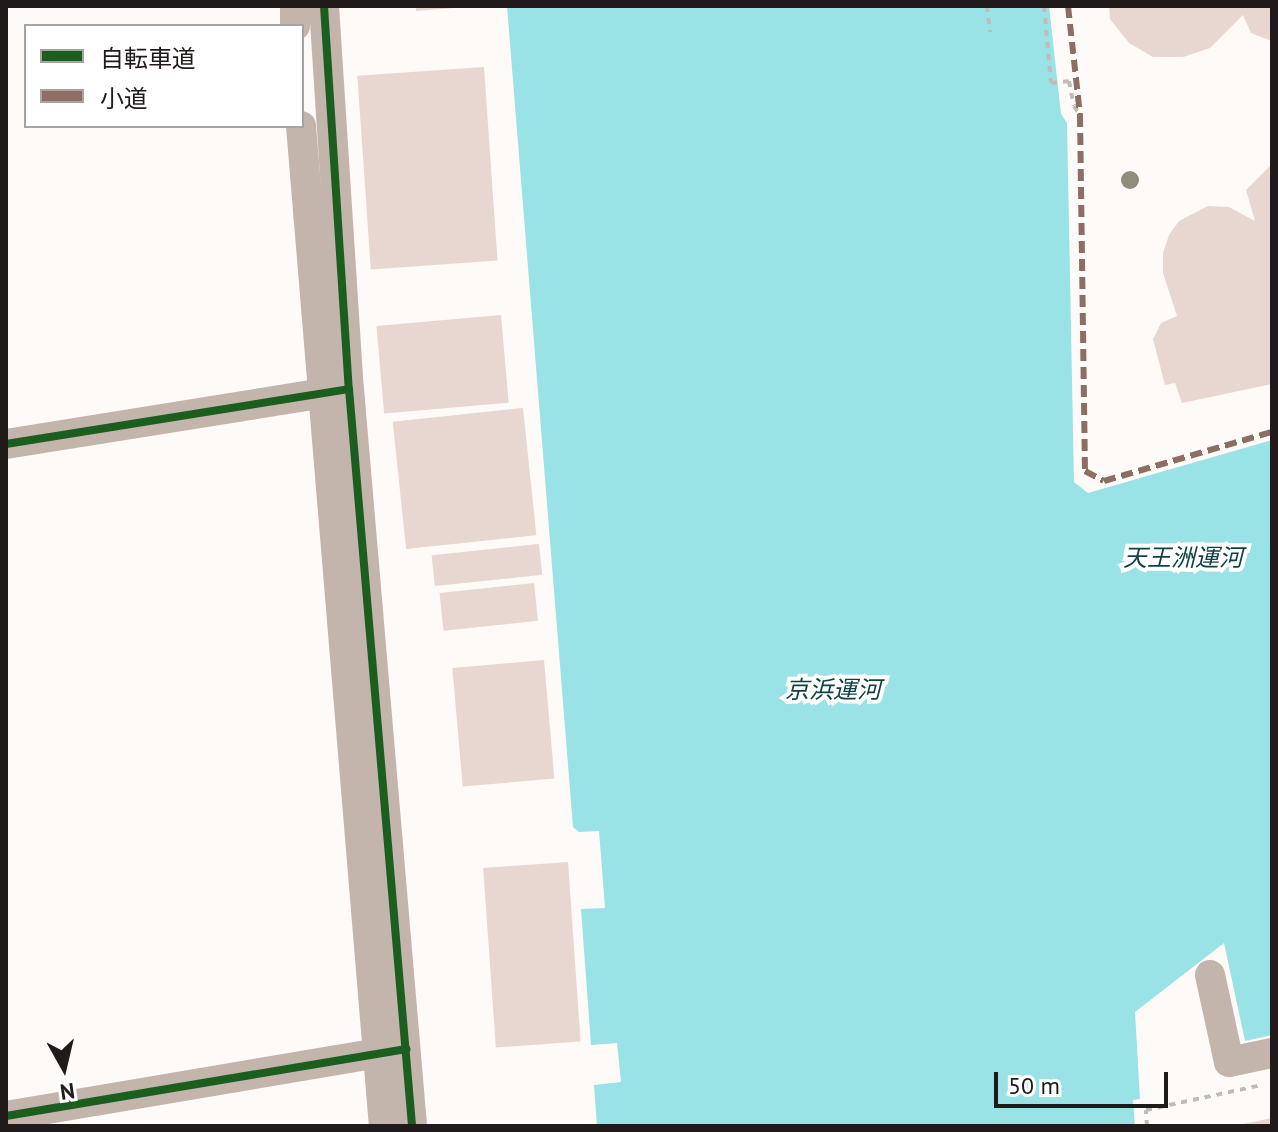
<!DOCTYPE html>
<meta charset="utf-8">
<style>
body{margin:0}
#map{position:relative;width:1278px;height:1132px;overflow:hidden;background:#fdfaf8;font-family:"PT Sans","Noto Sans JP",sans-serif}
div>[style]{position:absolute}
.water>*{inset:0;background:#99e3e6}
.building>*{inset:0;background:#e8d7d1;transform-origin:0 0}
.path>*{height:4px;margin-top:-2px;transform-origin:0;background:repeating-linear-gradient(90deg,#c3bab5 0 6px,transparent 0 12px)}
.minor>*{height:30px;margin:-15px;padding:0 15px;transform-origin:15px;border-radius:15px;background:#c3b4ac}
.quiet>*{height:6px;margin-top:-3px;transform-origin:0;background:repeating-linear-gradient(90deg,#8d6e63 0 12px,transparent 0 18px)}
.cycleway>*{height:8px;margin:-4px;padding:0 4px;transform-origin:4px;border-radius:4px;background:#1b5e20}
.trees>*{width:18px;height:18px;margin:-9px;border-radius:50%;background:#8e8e7b}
span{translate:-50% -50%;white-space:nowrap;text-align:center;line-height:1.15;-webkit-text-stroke:8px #fff;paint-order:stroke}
.water-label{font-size:24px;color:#104244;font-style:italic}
.frame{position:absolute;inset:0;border:8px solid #201b1a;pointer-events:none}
.legend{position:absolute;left:24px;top:24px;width:280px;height:104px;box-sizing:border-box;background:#fff;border:2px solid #a6a4a3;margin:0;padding:10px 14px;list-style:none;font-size:24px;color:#201b1a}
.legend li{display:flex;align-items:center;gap:16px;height:40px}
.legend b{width:40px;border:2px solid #a6a4a3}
.north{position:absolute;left:24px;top:1028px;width:80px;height:80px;-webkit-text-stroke:6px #fff;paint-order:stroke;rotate:172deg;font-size:22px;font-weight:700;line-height:32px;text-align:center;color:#201b1a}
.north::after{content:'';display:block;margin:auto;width:28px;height:36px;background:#201b1a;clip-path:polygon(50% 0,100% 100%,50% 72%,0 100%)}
.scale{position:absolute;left:994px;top:1072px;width:174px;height:36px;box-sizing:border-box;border:4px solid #201b1a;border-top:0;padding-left:10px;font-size:24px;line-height:28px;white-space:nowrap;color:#201b1a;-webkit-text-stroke:6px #fff;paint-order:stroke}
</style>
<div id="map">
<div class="water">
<div style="clip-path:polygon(507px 6px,1049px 6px,1061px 114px,1067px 123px,1074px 482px,1088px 493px,1272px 440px,1272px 1035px,1245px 1041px,1224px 943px,1135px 1012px,1140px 1099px,1133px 1100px,1135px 1126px,597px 1126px,594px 1085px,621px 1082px,617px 1043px,591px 1045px,581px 909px,605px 908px,599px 831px,579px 832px,573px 827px)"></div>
</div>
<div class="building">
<div style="clip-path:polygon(416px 6px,454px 6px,454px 8px,416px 11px)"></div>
<div style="clip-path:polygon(1109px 6px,1272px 6px,1272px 41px,1251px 33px,1243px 15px,1210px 48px,1183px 57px,1153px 57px,1129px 43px,1110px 19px)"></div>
<div style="left:484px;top:67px;width:194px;height:127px;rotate:86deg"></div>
<div style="clip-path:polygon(1272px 164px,1272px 384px,1182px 403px,1175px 383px,1165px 385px,1153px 339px,1161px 323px,1177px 316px,1163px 273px,1163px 253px,1169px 235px,1179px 221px,1208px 206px,1229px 207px,1255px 221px,1246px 190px)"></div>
<div style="left:501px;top:315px;width:88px;height:125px;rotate:85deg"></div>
<div style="left:523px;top:408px;width:128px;height:131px;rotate:84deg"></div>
<div style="left:539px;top:544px;width:31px;height:108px;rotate:84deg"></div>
<div style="left:534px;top:583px;width:38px;height:95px;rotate:84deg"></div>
<div style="left:544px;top:660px;width:119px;height:92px;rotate:85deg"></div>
<div style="left:568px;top:862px;width:180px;height:85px;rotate:86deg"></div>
<div style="clip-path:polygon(1272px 1118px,1272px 1126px,1238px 1126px,1238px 1125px)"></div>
</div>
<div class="path">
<div style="left:987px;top:6px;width:26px;rotate:83deg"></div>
<div style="left:1044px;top:6px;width:77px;rotate:84.8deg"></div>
<div style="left:1051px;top:83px;width:18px;rotate:-6deg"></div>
<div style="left:1069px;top:81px;width:25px;rotate:79deg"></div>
<div style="left:1074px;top:106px;width:11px;rotate:56deg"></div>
<div style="left:1147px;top:1126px;width:16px;rotate:-94deg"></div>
<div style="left:1146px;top:1110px;width:119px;rotate:-12.2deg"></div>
</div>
<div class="minor">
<div style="left:295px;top:6px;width:20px;rotate:90deg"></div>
<div style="left:324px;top:6px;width:384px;rotate:86.3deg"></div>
<div style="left:349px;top:389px;width:740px;rotate:85.11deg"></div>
<div style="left:301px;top:126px;width:1003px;rotate:85.26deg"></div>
<div style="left:6px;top:444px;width:342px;rotate:-9.1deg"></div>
<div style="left:1210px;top:975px;width:89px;rotate:77.7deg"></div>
<div style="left:1229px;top:1062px;width:44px;rotate:-11.8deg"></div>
<div style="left:6px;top:1116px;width:396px;rotate:-9.6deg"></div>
</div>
<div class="quiet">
<div style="left:1068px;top:6px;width:110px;rotate:83.7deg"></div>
<div style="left:1080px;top:115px;width:356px;rotate:89.2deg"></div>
<div style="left:1085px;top:471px;width:21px;rotate:28deg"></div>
<div style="left:1104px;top:481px;width:175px;rotate:-16.3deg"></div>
</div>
<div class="cycleway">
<div style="left:324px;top:6px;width:384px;rotate:86.3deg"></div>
<div style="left:349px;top:389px;width:740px;rotate:85.11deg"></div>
<div style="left:6px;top:444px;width:347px;rotate:-9.1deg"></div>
<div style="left:6px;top:1116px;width:406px;rotate:-9.5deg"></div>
</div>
<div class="trees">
<div style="left:1130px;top:180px"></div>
</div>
<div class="water-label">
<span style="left:1183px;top:558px">天王洲運河</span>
<span style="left:833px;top:690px">京浜運河</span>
</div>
<div class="frame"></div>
<ul class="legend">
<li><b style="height:10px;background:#1b5e20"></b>自転車道</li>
<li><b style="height:10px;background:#8d6e63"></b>小道</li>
</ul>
<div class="north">N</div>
<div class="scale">50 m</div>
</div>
